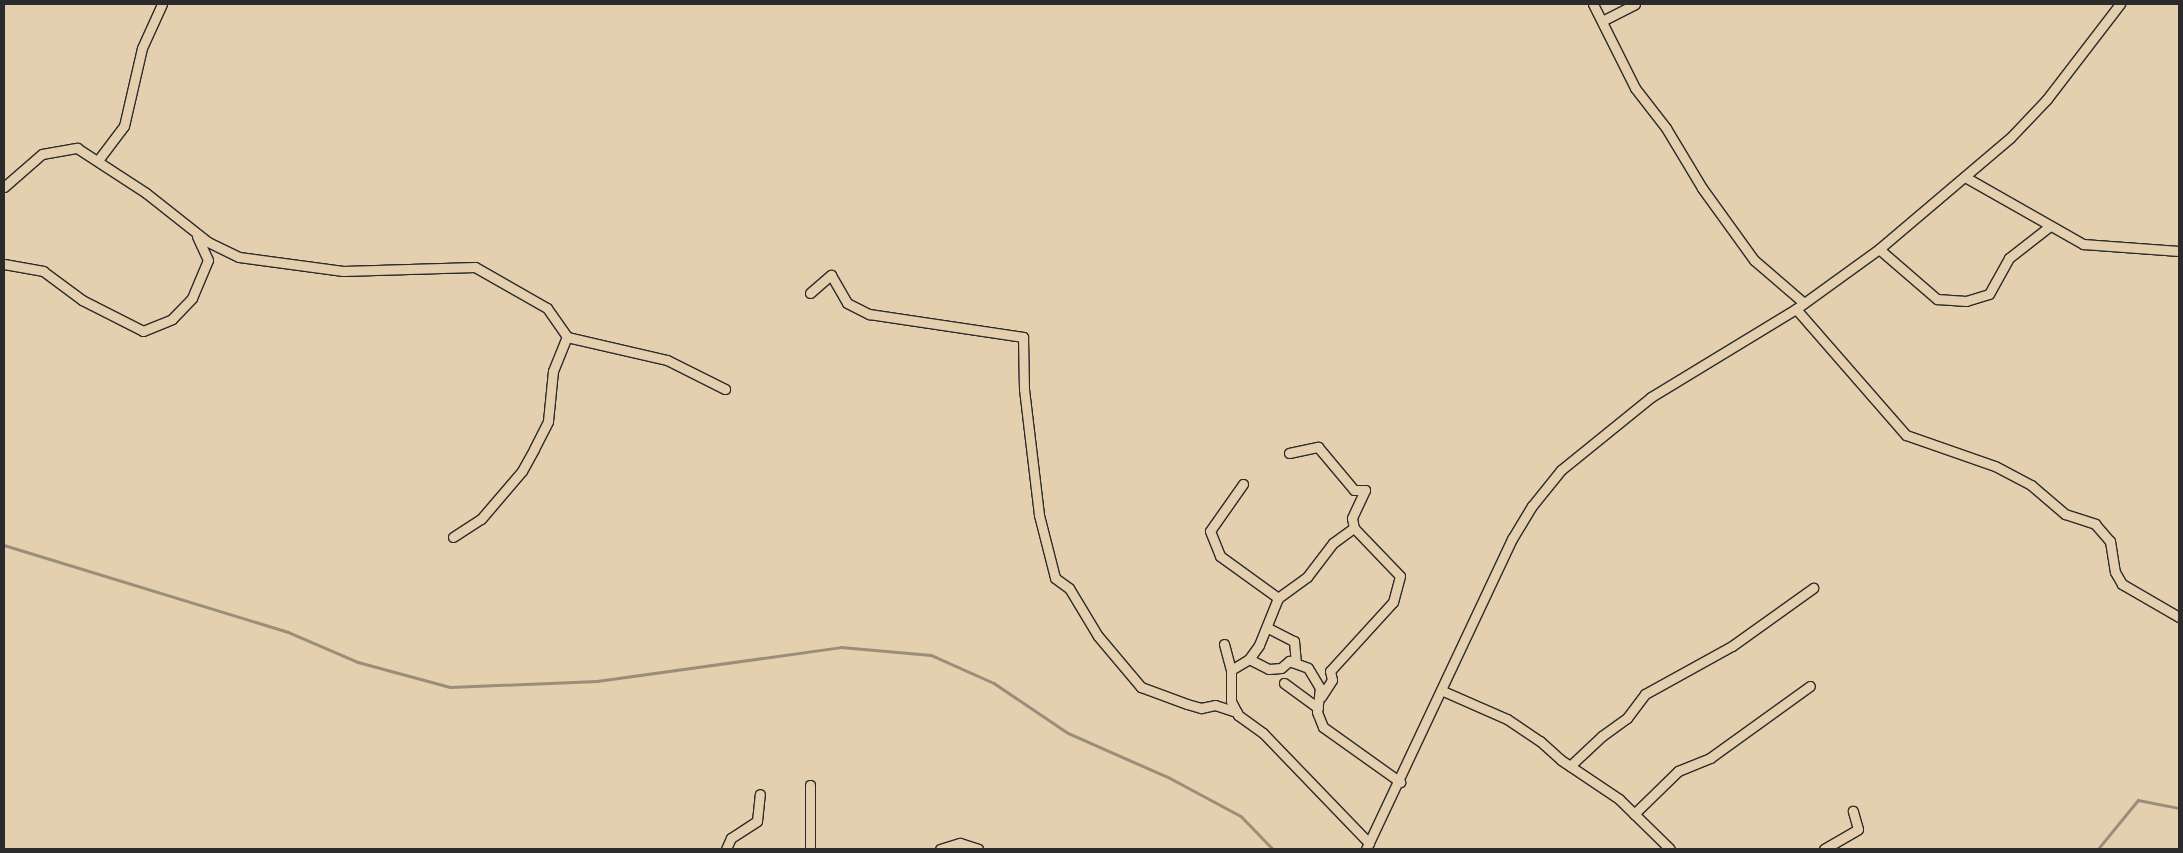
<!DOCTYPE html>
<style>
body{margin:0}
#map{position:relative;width:2183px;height:853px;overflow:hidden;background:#e4cfae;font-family:"Indie Flower",sans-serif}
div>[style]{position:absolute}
.stream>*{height:2.5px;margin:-1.25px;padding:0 1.25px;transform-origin:1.25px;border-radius:1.25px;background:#9a8e7a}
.roads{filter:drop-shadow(1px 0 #2b2b2b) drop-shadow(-1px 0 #2b2b2b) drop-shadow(0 1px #2b2b2b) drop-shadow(0 -1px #2b2b2b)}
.minor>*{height:9px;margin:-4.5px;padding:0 4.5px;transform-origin:4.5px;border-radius:4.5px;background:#e4cfae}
span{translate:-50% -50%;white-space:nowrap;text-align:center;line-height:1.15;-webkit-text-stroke:4px #e4cfae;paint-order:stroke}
.frame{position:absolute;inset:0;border:5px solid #2b2b2b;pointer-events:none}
</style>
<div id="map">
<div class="stream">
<div style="left:4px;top:545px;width:297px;rotate:17deg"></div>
<div style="left:288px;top:632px;width:76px;rotate:23.2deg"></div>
<div style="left:358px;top:662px;width:95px;rotate:15.2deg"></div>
<div style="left:450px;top:687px;width:147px;rotate:-2.3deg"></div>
<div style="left:597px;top:681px;width:246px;rotate:-7.9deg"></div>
<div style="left:841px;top:647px;width:90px;rotate:5.1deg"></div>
<div style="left:931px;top:655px;width:69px;rotate:24deg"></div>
<div style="left:994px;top:683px;width:89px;rotate:34deg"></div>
<div style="left:1068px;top:733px;width:111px;rotate:23.8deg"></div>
<div style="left:1170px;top:778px;width:81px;rotate:28.2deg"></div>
<div style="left:1241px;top:816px;width:46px;rotate:45.9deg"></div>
<div style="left:2098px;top:849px;width:63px;rotate:-50.8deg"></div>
<div style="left:2138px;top:800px;width:42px;rotate:11deg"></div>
</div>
<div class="roads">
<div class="minor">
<div style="left:1593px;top:4px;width:94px;rotate:63.4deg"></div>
<div style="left:1635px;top:88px;width:51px;rotate:52.2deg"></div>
<div style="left:1666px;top:128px;width:70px;rotate:59deg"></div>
<div style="left:1702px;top:188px;width:89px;rotate:54.2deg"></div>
<div style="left:1754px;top:260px;width:66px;rotate:40.7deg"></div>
<div style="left:1602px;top:21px;width:37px;rotate:-27deg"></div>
<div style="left:99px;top:159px;width:41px;rotate:-52.9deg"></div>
<div style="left:124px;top:126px;width:80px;rotate:-77deg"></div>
<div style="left:142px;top:48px;width:48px;rotate:-65.6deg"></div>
<div style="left:1965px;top:177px;width:136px;rotate:29.6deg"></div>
<div style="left:2083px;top:244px;width:96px;rotate:4.2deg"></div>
<div style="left:4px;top:187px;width:50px;rotate:-41deg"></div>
<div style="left:42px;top:154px;width:36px;rotate:-10deg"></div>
<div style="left:77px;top:148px;width:82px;rotate:33.1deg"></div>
<div style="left:146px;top:193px;width:79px;rotate:38.3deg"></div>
<div style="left:208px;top:242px;width:34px;rotate:26deg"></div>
<div style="left:239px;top:257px;width:105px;rotate:7.7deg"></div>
<div style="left:343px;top:271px;width:132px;rotate:-1.7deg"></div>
<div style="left:475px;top:267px;width:83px;rotate:29.7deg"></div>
<div style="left:547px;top:308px;width:35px;rotate:55deg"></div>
<div style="left:567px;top:337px;width:103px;rotate:13deg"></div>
<div style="left:667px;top:360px;width:65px;rotate:26.6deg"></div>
<div style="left:1879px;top:249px;width:77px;rotate:40.8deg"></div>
<div style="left:1937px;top:299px;width:29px;rotate:4deg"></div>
<div style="left:1966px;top:301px;width:24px;rotate:-17deg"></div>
<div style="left:1989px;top:294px;width:41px;rotate:-60.9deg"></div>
<div style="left:2009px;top:258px;width:52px;rotate:-38deg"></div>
<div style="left:4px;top:264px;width:40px;rotate:10deg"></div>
<div style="left:43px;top:271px;width:49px;rotate:36.6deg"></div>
<div style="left:82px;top:300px;width:68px;rotate:26.9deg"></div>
<div style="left:143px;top:331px;width:31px;rotate:-22deg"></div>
<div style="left:172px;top:319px;width:29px;rotate:-46deg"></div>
<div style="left:192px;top:298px;width:41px;rotate:-67.2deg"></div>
<div style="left:208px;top:260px;width:26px;rotate:-115deg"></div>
<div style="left:810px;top:293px;width:28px;rotate:-41deg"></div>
<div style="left:831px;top:275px;width:32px;rotate:60deg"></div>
<div style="left:847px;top:303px;width:25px;rotate:27deg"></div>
<div style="left:869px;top:314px;width:156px;rotate:8.5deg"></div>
<div style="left:1023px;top:337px;width:52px;rotate:88.9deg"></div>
<div style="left:1024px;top:389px;width:127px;rotate:83.2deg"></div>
<div style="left:1039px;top:515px;width:65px;rotate:75.7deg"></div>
<div style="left:1055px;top:578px;width:17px;rotate:36deg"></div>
<div style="left:1069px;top:588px;width:56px;rotate:58.9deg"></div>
<div style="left:1098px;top:636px;width:67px;rotate:49.9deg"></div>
<div style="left:1141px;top:687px;width:49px;rotate:20.3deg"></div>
<div style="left:1187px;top:704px;width:15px;rotate:16deg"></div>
<div style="left:1201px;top:708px;width:14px;rotate:-12deg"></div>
<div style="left:1215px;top:705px;width:23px;rotate:18deg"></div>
<div style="left:1796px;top:309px;width:167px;rotate:48.9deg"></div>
<div style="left:1906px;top:435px;width:94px;rotate:19.2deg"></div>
<div style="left:1995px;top:466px;width:41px;rotate:27.8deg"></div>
<div style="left:2031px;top:485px;width:45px;rotate:40.5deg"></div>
<div style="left:2065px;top:514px;width:32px;rotate:18deg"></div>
<div style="left:2095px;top:524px;width:23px;rotate:49deg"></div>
<div style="left:2110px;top:541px;width:31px;rotate:81deg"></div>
<div style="left:2115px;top:572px;width:14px;rotate:60deg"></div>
<div style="left:2122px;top:584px;width:66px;rotate:30.1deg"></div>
<div style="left:1289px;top:453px;width:30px;rotate:-12deg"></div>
<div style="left:1318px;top:447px;width:56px;rotate:50.1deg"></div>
<div style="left:1354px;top:490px;width:11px"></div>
<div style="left:1365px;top:490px;width:31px;rotate:115deg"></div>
<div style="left:1352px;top:518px;width:10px;rotate:79deg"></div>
<div style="left:1354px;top:528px;width:66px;rotate:46.2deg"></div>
<div style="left:1400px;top:576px;width:27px;rotate:105deg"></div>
<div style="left:1393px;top:602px;width:93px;rotate:132.4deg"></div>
<div style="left:1330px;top:671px;width:9px;rotate:77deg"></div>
<div style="left:1332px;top:680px;width:20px;rotate:123deg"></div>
<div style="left:1243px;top:484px;width:57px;rotate:125.1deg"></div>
<div style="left:1210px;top:531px;width:27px;rotate:68deg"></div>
<div style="left:1220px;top:556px;width:72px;rotate:35.9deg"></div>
<div style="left:453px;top:537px;width:33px;rotate:-33deg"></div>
<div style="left:481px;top:519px;width:63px;rotate:-49.5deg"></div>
<div style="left:522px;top:471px;width:25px;rotate:-61deg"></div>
<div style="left:534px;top:449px;width:31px;rotate:-63deg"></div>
<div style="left:548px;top:421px;width:50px;rotate:-84.3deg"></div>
<div style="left:553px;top:371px;width:37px;rotate:-68deg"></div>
<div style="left:1268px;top:628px;width:29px;rotate:27deg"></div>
<div style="left:1294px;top:641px;width:21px;rotate:85deg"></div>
<div style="left:1224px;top:644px;width:27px;rotate:75deg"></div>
<div style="left:1231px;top:670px;width:31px;rotate:90deg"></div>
<div style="left:1231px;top:701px;width:16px;rotate:63deg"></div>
<div style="left:1238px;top:715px;width:31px;rotate:36deg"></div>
<div style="left:1263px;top:733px;width:153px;rotate:46.1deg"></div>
<div style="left:1249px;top:659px;width:22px;rotate:27deg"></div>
<div style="left:1269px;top:669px;width:12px;rotate:-5deg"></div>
<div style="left:1281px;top:668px;width:11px;rotate:-41deg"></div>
<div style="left:1289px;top:661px;width:20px;rotate:20deg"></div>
<div style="left:1308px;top:668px;width:23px;rotate:59deg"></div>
<div style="left:1320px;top:688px;width:24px;rotate:97deg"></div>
<div style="left:1317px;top:712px;width:16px;rotate:68deg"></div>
<div style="left:1323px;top:727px;width:95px;rotate:35.5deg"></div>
<div style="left:1231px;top:670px;width:21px;rotate:-31deg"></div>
<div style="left:1249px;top:659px;width:17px;rotate:-54deg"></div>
<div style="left:1259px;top:645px;width:51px;rotate:-68deg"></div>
<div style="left:1278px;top:598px;width:36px;rotate:-36deg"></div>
<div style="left:1307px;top:577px;width:43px;rotate:-52.6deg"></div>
<div style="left:1333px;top:543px;width:26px;rotate:-36deg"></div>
<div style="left:1284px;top:683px;width:42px;rotate:36.3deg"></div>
<div style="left:1443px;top:691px;width:70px;rotate:23.6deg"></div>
<div style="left:1507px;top:719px;width:40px;rotate:34deg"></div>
<div style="left:1540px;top:741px;width:28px;rotate:42deg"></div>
<div style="left:1561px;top:760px;width:70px;rotate:33.9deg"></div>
<div style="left:1619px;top:799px;width:71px;rotate:44.4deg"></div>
<div style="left:1570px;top:766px;width:44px;rotate:-43.2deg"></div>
<div style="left:1602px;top:736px;width:31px;rotate:-36deg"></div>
<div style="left:1627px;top:718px;width:30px;rotate:-53deg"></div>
<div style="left:1645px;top:694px;width:99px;rotate:-28.9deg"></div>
<div style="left:1732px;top:646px;width:100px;rotate:-35.6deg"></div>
<div style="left:1634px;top:814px;width:62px;rotate:-44.3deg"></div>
<div style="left:1678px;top:771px;width:35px;rotate:-22deg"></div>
<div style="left:1710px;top:758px;width:123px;rotate:-35.8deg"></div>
<div style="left:726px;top:849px;width:12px;rotate:-66deg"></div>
<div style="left:731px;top:838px;width:31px;rotate:-33deg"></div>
<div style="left:757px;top:821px;width:27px;rotate:-84deg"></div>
<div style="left:810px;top:849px;width:64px;rotate:-90deg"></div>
<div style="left:940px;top:849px;width:21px;rotate:-17deg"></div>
<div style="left:960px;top:843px;width:19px;rotate:18deg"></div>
<div style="left:1366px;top:849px;width:343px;rotate:-64.8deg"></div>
<div style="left:1512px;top:539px;width:39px;rotate:-59deg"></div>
<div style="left:1532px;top:506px;width:46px;rotate:-51.1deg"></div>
<div style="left:1561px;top:470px;width:116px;rotate:-39deg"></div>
<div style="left:1651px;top:397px;width:170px;rotate:-31.3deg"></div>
<div style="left:1796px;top:309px;width:102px;rotate:-35.9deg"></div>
<div style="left:1879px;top:249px;width:172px;rotate:-40.3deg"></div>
<div style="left:2010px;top:138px;width:54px;rotate:-46.5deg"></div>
<div style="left:2047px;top:99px;width:120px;rotate:-52.5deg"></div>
<div style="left:1824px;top:849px;width:39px;rotate:-30deg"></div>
<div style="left:1858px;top:829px;width:19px;rotate:-106deg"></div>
</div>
</div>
<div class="frame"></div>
</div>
